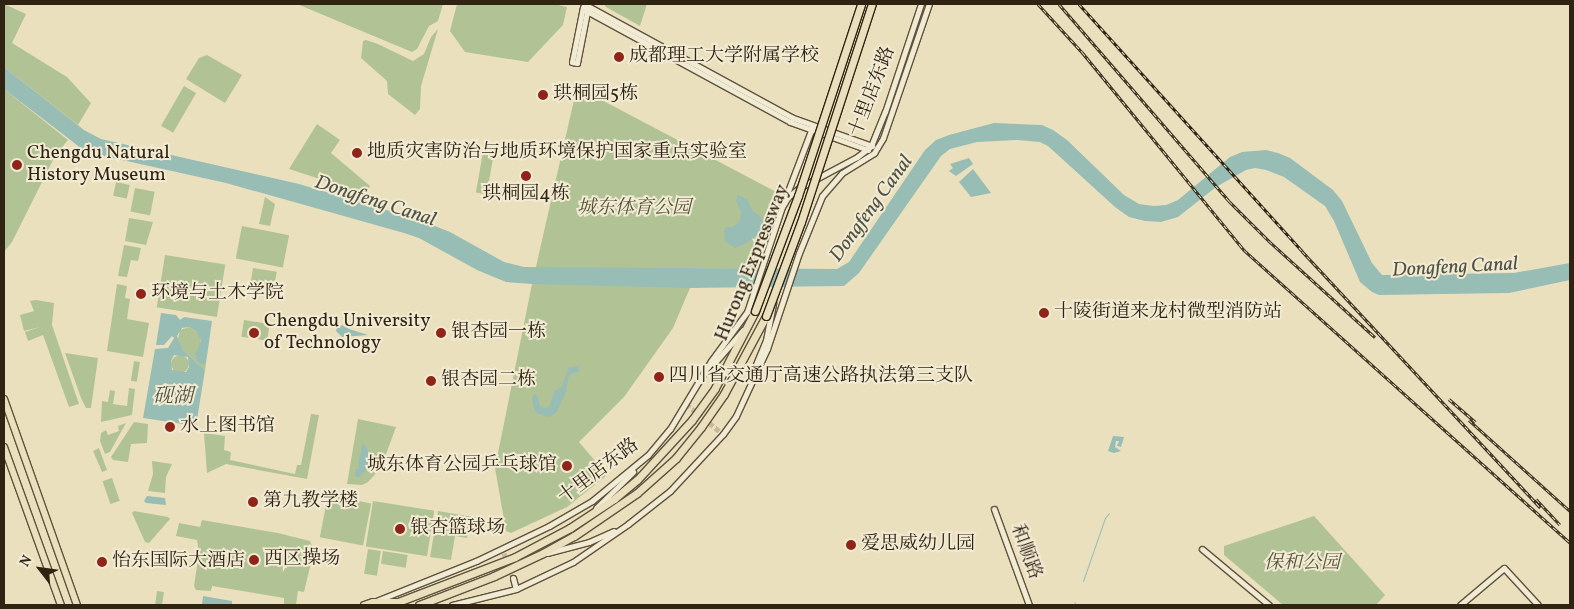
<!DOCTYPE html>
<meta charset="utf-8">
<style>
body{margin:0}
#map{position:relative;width:1574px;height:609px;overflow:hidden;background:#ebe0bd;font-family:Vollkorn,"Noto Serif SC",serif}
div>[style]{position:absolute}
.green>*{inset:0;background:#b1c395;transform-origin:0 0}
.round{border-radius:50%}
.water>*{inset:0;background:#98bdb5}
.stream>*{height:1px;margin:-0.5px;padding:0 0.5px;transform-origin:0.5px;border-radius:0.5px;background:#98bdb5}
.tertiary-tunnel>*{height:5px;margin-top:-2.5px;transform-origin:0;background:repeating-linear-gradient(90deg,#c6ba9b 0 5px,transparent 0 7.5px)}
.roads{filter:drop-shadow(1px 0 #5f523d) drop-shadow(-1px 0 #5f523d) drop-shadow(0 1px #5f523d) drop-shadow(0 -1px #5f523d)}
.tertiary>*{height:5px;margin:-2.5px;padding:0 2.5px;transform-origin:2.5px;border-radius:2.5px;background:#f2ebd4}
.primary>*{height:6px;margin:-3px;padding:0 3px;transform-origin:3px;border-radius:3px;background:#ebe0bd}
.motorway>*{height:7px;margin:-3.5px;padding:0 3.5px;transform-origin:3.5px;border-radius:3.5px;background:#ebe0bd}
.rail>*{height:3px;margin-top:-1.5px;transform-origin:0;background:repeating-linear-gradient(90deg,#f2ebd4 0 4px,#302312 0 8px);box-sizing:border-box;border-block:1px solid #302312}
.bridges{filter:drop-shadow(1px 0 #302312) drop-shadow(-1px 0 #302312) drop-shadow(0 1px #302312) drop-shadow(0 -1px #302312)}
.motorway-bridge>*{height:7px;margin:-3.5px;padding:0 3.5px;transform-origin:3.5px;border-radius:3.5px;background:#ebe0bd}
.dots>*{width:14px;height:14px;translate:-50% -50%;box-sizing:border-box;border:2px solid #f2ebd4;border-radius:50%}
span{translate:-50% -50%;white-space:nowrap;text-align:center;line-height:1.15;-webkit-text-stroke:4px #f2ebd4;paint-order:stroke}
.poi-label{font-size:19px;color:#302312}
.left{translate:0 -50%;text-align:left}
.right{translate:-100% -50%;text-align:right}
.street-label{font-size:19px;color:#302312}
.park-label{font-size:19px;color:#575339;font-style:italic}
.water-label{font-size:20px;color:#4f5143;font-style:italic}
.frame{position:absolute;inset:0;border:5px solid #302312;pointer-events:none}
.north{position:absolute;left:15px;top:544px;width:50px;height:50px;-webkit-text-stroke:4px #f2ebd4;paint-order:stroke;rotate:300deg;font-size:14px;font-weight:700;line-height:20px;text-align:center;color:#302312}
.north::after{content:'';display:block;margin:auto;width:18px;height:22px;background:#302312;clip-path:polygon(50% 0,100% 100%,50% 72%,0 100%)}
</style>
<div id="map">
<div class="green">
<div style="clip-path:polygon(4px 4px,26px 14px,12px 43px,67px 77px,91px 103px,78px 125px,4px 67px)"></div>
<div style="clip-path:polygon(297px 4px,443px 4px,438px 21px,429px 26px,417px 49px,412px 52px)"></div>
<div style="clip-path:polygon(457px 4px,554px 4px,567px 7px,563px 25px,528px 62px,465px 52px,450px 31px)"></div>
<div style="clip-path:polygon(604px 4px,647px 4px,640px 26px,606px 7px)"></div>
<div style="clip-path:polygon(438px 29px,421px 86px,420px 109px,415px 115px,388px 94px,387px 81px,361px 58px,363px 41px,366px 40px,378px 44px,413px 61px,424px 54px,431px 37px)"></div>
<div style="clip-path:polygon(207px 55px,242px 75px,225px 103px,186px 79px,199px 58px)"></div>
<div style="left:184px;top:86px;width:14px;height:46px;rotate:30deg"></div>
<div style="clip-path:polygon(577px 87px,780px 194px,751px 269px,693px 268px,690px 288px,673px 328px,624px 397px,579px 442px,607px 475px,567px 507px,511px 533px,506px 531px,495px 468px,532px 284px)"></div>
<div style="clip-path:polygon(4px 89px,68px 140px,55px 156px,12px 242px,4px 252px)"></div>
<div style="clip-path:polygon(317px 124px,340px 140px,331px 153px,370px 186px,366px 194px,289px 169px)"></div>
<div style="left:483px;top:152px;width:11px;height:41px;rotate:10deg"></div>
<div style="left:116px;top:182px;width:14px;height:14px;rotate:12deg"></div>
<div style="left:135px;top:188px;width:20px;height:24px;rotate:11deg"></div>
<div style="clip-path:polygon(265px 197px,275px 204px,270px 226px,259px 224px)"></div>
<div style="clip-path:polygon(129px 218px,153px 222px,146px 245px,125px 241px)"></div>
<div style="left:242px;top:226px;width:48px;height:33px;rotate:11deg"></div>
<div style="clip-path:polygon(124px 245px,141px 248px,138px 261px,131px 260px,127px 277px,118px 276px)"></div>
<div style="left:165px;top:255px;width:61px;height:53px;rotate:9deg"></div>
<div style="left:253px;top:268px;width:24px;height:14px;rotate:9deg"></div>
<div style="clip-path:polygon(117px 284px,127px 286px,125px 298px,130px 299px,127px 319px,149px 323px,143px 357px,107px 351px)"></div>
<div style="clip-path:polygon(36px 300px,54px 303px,52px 325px,79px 404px,69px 407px,43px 335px,28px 341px,25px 332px,40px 327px,24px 331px,20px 315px,34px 311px,30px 301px)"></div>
<div style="left:244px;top:320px;width:26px;height:17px;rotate:9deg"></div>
<div style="clip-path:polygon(189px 327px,196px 331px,200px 337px,201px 343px,195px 356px,203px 365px,206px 363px,205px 370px,183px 350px,178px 339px,180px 330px)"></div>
<div style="clip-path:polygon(65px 353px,98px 358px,91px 408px,86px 408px,81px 398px)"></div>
<div class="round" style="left:171px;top:355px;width:18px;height:18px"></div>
<div style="left:134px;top:361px;width:6px;height:20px;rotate:9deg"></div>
<div style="clip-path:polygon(129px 388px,135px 389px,132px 415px,101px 422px,102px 401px,108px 402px,110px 390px,115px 391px,113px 404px,127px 406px)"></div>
<div style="clip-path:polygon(311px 414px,319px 415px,307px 479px,226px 464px,207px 473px,204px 433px,225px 436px,224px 450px,231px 452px,230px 460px,295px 474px,297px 465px,301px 465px)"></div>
<div style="clip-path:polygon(358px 419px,396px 427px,381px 468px,368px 482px,362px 485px,347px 484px)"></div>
<div style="clip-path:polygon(134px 422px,148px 424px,147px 443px,131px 444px,128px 462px,113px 460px,111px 457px)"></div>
<div style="clip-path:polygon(126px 423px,110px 452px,105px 454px,100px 441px,101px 433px,106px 430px,108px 435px,119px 431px,118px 426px)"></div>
<div style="clip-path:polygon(99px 448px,107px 470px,102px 472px,93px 451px)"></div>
<div style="clip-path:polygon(152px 461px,172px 464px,166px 477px,165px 493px,148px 491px,153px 474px)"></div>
<div style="left:112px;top:478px;width:24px;height:10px;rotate:71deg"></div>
<div style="left:328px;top:495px;width:44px;height:43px;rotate:11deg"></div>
<div style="left:373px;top:501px;width:62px;height:46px;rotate:9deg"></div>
<div style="clip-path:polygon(134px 511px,168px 517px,170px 519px,149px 543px,145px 542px,132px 513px)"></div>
<div style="clip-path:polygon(438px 511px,479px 518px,477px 528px,469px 527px,467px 538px,455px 536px,451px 560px,430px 557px)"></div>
<div style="clip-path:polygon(1314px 516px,1385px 595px,1376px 605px,1283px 605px,1224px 555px,1224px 546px)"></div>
<div style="clip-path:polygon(202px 520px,278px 533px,310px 541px,312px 546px,310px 567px,304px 592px,298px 591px,296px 605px,284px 604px,284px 598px,212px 586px,211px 591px,196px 590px,194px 586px,199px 553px,197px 540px,176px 536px,179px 523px,200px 527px)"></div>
<div style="left:368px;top:549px;width:13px;height:25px;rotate:9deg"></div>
<div style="left:383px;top:551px;width:25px;height:13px;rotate:9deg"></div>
<div style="left:157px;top:591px;width:7px;height:13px;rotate:8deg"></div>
</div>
<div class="water">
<div style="clip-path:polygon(4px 67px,84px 130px,101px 139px,299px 184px,417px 219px,450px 232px,504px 262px,524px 267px,837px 269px,849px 262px,925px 150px,936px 140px,949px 135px,994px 123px,1042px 125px,1053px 130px,1067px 140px,1124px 195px,1139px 204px,1154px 206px,1166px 205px,1178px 200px,1230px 157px,1242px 152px,1266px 150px,1278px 153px,1290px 158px,1333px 190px,1342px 201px,1372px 263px,1382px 275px,1514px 273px,1570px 263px,1570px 280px,1509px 293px,1379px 295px,1372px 292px,1360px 282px,1334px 221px,1325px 206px,1284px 177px,1266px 170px,1255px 168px,1246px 170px,1216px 187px,1178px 217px,1161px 222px,1145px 221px,1129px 217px,1115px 207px,1048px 146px,1040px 142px,1017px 140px,977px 142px,950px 149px,941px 156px,859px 273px,844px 286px,690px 288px,532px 284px,506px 282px,477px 270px,419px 238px,404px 233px,226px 183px,86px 152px,4px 89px)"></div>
<div style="clip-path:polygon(969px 158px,973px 164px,956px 176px,949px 171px,953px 168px,950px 164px)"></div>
<div style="clip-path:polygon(973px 169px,991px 193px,971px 197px,959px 182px)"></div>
<div style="clip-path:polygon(738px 195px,747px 199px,752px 210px,763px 219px,764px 225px,760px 232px,747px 243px,735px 248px,725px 241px,724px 233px,725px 227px,733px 227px,740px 220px,741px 213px,736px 200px)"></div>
<div style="clip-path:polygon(evenodd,161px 313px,176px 315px,180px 320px,184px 317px,212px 321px,206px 363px,203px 365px,197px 361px,195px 355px,201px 341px,196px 331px,189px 327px,182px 328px,177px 336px,183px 350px,205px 370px,196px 426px,143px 418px,155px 349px,168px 348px,174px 338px,172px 336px,164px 345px,156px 345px,161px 313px,174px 355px,188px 357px,189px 367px,186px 372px,172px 370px,171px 361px,174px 355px)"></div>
<div style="clip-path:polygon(342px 325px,349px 329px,368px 335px,342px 337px,336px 331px,337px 327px)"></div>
<div style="clip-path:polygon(579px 366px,579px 371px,569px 375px,565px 395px,556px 413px,549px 417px,538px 414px,534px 409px,532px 399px,534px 394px,537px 395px,540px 406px,545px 408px,549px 407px,555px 390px,561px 388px,569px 367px)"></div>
<div style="clip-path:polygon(1113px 436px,1124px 437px,1121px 447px,1117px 446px,1119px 441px,1116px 441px,1115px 447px,1121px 451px,1114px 453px,1108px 451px)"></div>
<div style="clip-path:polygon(363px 443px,368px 450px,370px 466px,359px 477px,355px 476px,356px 469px,359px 469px,358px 462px)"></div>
<div style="clip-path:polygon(147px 496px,165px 498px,166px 505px,146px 503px,144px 501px)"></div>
<div style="clip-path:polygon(203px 596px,232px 601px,232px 605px,202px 605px)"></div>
</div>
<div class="stream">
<div style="left:1083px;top:581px;width:67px;rotate:-70.8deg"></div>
<div style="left:1105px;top:518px;width:6px;rotate:-51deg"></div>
<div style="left:1074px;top:605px;width:3px;rotate:-72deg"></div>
</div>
<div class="tertiary-tunnel">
<div style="left:686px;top:404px;width:48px;rotate:39deg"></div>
<div style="left:504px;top:553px;width:27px;rotate:70deg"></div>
</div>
<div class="roads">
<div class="tertiary">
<div style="left:584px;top:4px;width:238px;rotate:28.6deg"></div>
<div style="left:793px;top:118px;width:84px;rotate:19.5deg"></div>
<div style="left:583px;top:7px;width:56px;rotate:101.3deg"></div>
<div style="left:572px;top:62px;width:5px;rotate:11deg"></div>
<div style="left:577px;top:63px;width:57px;rotate:-78.9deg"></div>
<div style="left:583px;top:9px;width:236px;rotate:28.6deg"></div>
<div style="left:790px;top:122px;width:83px;rotate:19.7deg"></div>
<div style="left:785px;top:199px;width:76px;rotate:-69.2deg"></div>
<div style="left:711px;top:367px;width:49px;rotate:-49.1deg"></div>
<div style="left:749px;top:381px;width:44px;rotate:-67.5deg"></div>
<div style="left:766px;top:340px;width:38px;rotate:-79deg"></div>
<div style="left:596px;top:508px;width:52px;rotate:-44.2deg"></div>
<div style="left:994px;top:509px;width:102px;rotate:70deg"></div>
<div style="left:1202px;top:549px;width:87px;rotate:39.9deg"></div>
<div style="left:547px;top:553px;width:43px;rotate:-14.7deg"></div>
<div style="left:589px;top:542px;width:27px;rotate:-24deg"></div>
<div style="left:513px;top:578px;width:11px;rotate:75deg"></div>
<div style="left:376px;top:601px;width:108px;rotate:-21.8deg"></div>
<div style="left:476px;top:561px;width:81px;rotate:-25.6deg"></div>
<div style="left:549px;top:526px;width:50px;rotate:-30.2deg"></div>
<div style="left:592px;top:501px;width:72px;rotate:-39.4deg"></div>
<div style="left:648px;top:455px;width:34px;rotate:-50deg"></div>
<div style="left:670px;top:429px;width:79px;rotate:-58.9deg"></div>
<div style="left:711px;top:361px;width:61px;rotate:-53.7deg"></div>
<div style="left:747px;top:312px;width:111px;rotate:-71.6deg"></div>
<div style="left:782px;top:207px;width:12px;rotate:-59deg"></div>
<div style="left:788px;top:197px;width:14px;rotate:-39deg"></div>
<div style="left:799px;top:188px;width:66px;rotate:-28.1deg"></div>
<div style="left:857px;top:157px;width:18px;rotate:-38deg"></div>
<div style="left:871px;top:146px;width:37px;rotate:-68deg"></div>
<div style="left:885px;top:112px;width:114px;rotate:-71.6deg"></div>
<div style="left:452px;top:605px;width:66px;rotate:-14deg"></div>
<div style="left:516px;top:589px;width:63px;rotate:-25.3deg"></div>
<div style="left:573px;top:562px;width:67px;rotate:-34.6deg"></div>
<div style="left:628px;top:524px;width:53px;rotate:-38.2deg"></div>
<div style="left:670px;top:491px;width:78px;rotate:-47.1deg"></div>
<div style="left:723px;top:434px;width:22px;rotate:-54deg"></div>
<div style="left:736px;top:416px;width:74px;rotate:-65.2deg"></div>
<div style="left:767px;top:349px;width:101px;rotate:-71.6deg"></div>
<div style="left:799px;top:253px;width:61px;rotate:-68deg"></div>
<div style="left:822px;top:196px;width:30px;rotate:-49deg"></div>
<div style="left:842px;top:173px;width:38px;rotate:-32deg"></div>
<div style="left:874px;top:153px;width:17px;rotate:-59deg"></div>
<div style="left:883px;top:138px;width:142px;rotate:-71.1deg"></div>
<div style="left:1460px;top:605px;width:57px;rotate:-40.1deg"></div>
<div style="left:1504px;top:568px;width:50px;rotate:47.4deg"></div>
</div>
<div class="primary">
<div style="left:4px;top:399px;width:219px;rotate:70.5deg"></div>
<div style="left:4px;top:447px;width:168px;rotate:70.2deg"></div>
<div style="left:364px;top:605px;width:9px;rotate:-18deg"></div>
<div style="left:373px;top:602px;width:25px"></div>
</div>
<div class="motorway">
<div style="left:398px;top:602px;width:125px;rotate:-21deg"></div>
<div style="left:515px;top:557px;width:62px;rotate:-27.8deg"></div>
<div style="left:570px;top:528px;width:53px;rotate:-33.4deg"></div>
<div style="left:614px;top:499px;width:30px;rotate:-40deg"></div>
<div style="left:637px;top:480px;width:81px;rotate:-47.5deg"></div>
<div style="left:692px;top:420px;width:39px;rotate:-54deg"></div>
<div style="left:715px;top:388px;width:87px;rotate:-62.5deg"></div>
<div style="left:419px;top:605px;width:80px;rotate:-21.1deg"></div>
<div style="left:494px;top:576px;width:54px;rotate:-25.1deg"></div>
<div style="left:543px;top:553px;width:35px;rotate:-29deg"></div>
<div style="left:574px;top:536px;width:76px;rotate:-34.3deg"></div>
<div style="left:637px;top:493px;width:52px;rotate:-41.9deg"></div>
<div style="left:676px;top:458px;width:40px;rotate:-51deg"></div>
<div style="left:701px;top:427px;width:40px;rotate:-55.1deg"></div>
<div style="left:724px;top:394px;width:89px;rotate:-61.7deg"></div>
</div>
</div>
<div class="rail">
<div style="left:1038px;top:4px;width:65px;rotate:47.5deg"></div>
<div style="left:1082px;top:52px;width:256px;rotate:50.7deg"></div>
<div style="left:1244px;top:250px;width:438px;rotate:41.9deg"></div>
<div style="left:1059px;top:4px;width:260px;rotate:49.2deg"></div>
<div style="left:1229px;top:201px;width:57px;rotate:45deg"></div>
<div style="left:1269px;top:241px;width:143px;rotate:42.2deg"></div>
<div style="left:1079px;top:4px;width:333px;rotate:47.9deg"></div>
<div style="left:1302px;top:251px;width:350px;rotate:47.1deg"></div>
<div style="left:1449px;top:399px;width:35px;rotate:41deg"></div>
<div style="left:1469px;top:420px;width:136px;rotate:42deg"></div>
<div style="left:1536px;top:499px;width:35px;rotate:47deg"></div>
</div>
<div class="bridges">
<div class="motorway-bridge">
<div style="left:755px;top:311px;width:123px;rotate:-69.5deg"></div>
<div style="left:798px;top:196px;width:202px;rotate:-71.8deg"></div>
<div style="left:766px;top:316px;width:100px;rotate:-69.6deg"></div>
<div style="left:801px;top:222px;width:229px;rotate:-72deg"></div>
</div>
</div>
<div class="dots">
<div style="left:619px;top:57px;background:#8f2418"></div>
<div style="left:543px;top:95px;background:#8f2418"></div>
<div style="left:357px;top:153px;background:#8f2418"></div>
<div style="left:17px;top:165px;background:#8f2418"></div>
<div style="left:526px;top:176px;background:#8f2418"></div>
<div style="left:141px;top:294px;background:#8f2418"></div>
<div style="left:1044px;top:313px;background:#8f2418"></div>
<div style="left:254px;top:333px;background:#8f2418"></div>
<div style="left:441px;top:333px;background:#8f2418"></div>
<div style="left:659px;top:377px;background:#8f2418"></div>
<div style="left:431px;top:381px;background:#8f2418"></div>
<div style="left:170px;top:427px;background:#8f2418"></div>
<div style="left:567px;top:466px;background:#8f2418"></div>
<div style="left:253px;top:502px;background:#8f2418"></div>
<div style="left:400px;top:529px;background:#8f2418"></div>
<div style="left:851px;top:545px;background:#8f2418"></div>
<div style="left:254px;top:560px;background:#8f2418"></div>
<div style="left:102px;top:562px;background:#8f2418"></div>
</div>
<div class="poi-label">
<span class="left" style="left:629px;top:57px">成都理工大学附属学校</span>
<span class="left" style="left:553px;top:95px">珙桐园5栋</span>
<span class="left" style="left:367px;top:153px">地质灾害防治与地质环境保护国家重点实验室</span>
<span class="left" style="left:27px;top:165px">Chengdu Natural<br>History Museum</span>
<span style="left:526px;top:195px">珙桐园4栋</span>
<span class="left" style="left:151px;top:294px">环境与土木学院</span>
<span class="left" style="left:1054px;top:313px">十陵街道来龙村微型消防站</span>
<span class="left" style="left:264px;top:333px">Chengdu University<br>of Technology</span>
<span class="left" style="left:451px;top:333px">银杏园一栋</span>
<span class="left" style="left:669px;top:377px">四川省交通厅高速公路执法第三支队</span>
<span class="left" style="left:441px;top:381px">银杏园二栋</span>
<span class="left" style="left:180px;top:427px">水上图书馆</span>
<span class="right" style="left:557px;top:466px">城东体育公园乒乓球馆</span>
<span class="left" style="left:263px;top:502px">第九教学楼</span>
<span class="left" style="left:410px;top:529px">银杏篮球场</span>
<span class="left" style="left:861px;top:545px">爱思威幼儿园</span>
<span class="left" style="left:264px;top:560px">西区操场</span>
<span class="left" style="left:112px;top:562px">怡东国际大酒店</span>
</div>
<div class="street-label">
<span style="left:873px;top:92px;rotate:-69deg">十里店东路</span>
<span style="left:753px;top:263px;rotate:-68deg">Hurong Expressway</span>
<span style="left:599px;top:472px;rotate:-37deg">十里店东路</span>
<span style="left:1025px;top:552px;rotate:70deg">和顺路</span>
</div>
<div class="park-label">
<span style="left:634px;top:209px">城东体育公园</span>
<span style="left:1302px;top:564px">保和公园</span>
</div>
<div class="water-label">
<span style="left:375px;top:202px;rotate:18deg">Dongfeng Canal</span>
<span style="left:872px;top:209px;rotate:-54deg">Dongfeng Canal</span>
<span style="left:1455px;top:268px;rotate:-3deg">Dongfeng Canal</span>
<span style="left:173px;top:397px">砚湖</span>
</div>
<div class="frame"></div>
<div class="north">N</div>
</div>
